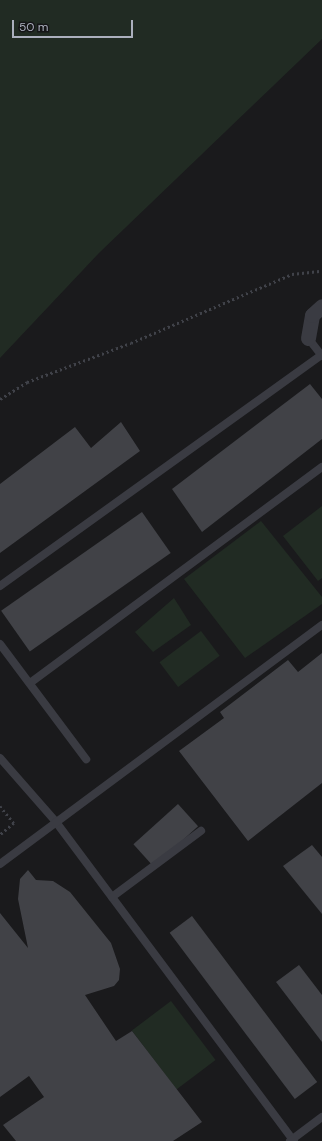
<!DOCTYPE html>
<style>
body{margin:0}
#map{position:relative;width:322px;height:1141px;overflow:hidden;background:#1a1a1c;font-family:"DM Sans",sans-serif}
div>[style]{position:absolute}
.green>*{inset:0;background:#212b23;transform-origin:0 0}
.building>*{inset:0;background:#414247;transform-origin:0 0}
.path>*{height:2.5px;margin-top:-1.25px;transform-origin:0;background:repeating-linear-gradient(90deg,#404249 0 2px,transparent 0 5px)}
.service>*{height:8px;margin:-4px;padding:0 4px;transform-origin:4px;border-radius:4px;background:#3a3b42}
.minor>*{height:15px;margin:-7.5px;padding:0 7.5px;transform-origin:7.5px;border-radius:7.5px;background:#3a3b42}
span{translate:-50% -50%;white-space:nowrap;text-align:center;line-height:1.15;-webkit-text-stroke:3px #151517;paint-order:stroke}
.scale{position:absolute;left:12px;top:20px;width:121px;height:18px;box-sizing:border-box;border:2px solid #abafbd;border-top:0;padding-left:5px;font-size:12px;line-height:14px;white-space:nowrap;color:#abafbd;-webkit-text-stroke:3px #151517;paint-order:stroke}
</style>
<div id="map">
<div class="green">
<div style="clip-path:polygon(0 0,322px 0,322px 39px,99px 253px,0 358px)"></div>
<div style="clip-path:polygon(322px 506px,322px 578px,318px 581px,283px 536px)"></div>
<div style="clip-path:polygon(261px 521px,322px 597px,322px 604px,245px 658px,184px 579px)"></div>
<div style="clip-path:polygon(174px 598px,191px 625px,153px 652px,135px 632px)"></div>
<div style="left:201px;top:631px;width:31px;height:52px;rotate:53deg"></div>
<div style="left:171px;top:1001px;width:74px;height:49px;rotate:53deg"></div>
</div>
<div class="building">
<div style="clip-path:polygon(310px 384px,322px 399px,322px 439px,202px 532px,172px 489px)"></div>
<div style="clip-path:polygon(121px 422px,140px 451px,0 553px,0 484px,75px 427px,91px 448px)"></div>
<div style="left:142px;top:512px;width:50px;height:172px;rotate:55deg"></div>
<div style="clip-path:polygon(322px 653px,322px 783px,248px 841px,179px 751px,224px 718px,220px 712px,288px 660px,298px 672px)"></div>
<div style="left:178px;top:804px;width:30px;height:60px;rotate:48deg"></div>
<div style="clip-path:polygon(312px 845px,322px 857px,322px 914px,283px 866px)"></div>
<div style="clip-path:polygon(28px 870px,36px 880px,53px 881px,70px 892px,111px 943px,120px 969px,119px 980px,114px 986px,85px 995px,116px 1041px,132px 1031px,202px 1122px,173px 1141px,16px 1141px,3px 1125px,44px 1097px,29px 1076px,0 1097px,0 913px,28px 948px,18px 899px,20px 879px)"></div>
<div style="left:192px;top:916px;width:208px;height:28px;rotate:53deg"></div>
<div style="clip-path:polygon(299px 965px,322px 995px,322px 1042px,276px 982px)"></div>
</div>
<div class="path">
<div style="left:0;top:399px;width:32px;rotate:-32deg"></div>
<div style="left:27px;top:382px;width:111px;rotate:-20.6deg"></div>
<div style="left:131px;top:343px;width:175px;rotate:-23.2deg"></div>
<div style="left:292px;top:274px;width:30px;rotate:-6deg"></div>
<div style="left:0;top:806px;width:22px;rotate:51deg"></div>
<div style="left:14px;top:823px;width:18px;rotate:139deg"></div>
</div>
<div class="service">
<div style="left:308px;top:338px;width:23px;rotate:52deg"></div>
<div style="left:0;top:586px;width:395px;rotate:-35.7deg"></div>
<div style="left:0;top:644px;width:144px;rotate:53.2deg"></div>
<div style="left:30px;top:683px;width:363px;rotate:-36.5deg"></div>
<div style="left:0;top:758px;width:85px;rotate:48.8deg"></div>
<div style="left:56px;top:822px;width:398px;rotate:53.3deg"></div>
<div style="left:0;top:864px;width:401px;rotate:-36.6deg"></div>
<div style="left:112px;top:897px;width:111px;rotate:-36.6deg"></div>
<div style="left:290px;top:1141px;width:40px;rotate:-37deg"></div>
</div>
<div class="minor">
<div style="left:308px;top:338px;width:23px;rotate:-80deg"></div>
<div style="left:312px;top:315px;width:13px;rotate:-42deg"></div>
</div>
<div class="scale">50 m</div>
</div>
